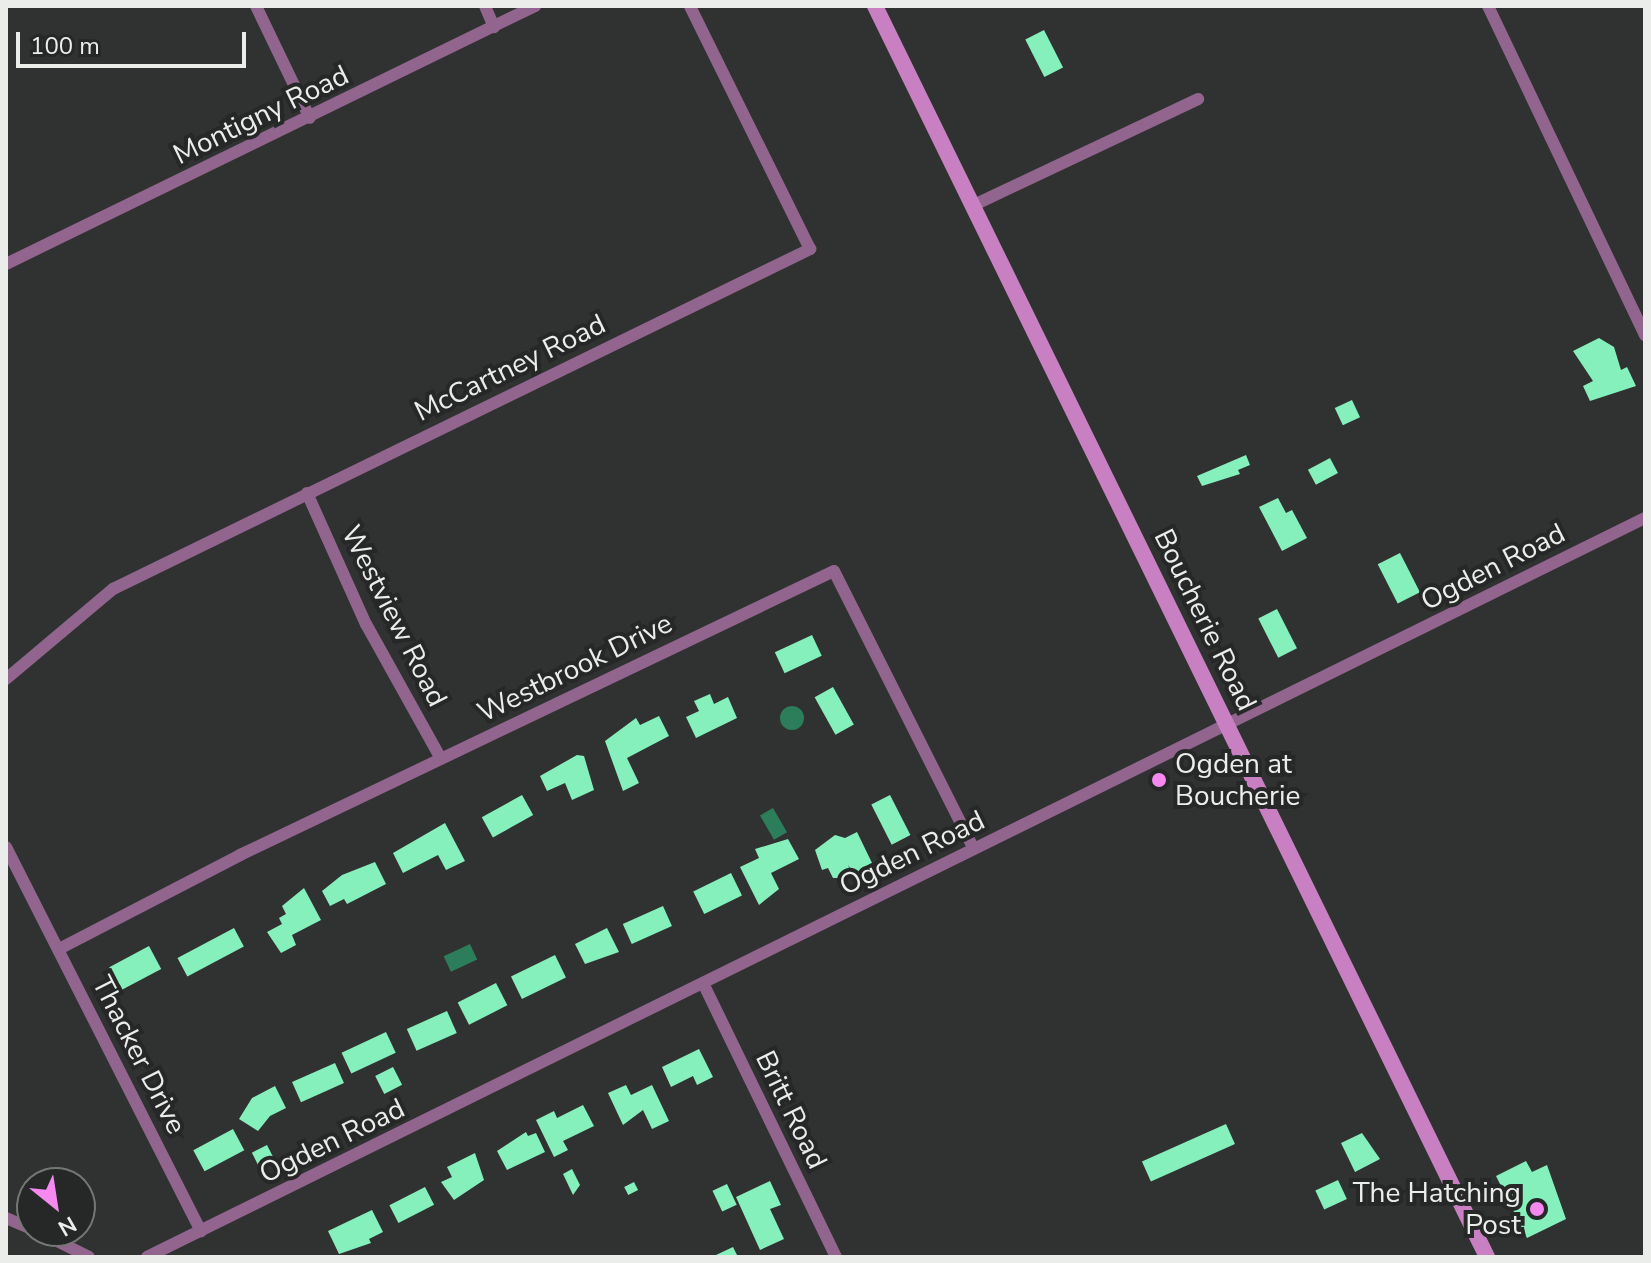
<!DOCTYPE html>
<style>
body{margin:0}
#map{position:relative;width:1651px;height:1263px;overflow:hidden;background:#303231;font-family:"Nunito Sans",sans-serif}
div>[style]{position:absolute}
.water>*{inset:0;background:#2c7e5a;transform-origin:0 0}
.round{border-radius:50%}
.building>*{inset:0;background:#86f0bc;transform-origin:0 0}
.minor>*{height:12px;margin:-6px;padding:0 6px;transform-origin:6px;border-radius:6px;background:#92658e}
.secondary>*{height:16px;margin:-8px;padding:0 8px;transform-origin:8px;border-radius:8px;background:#c880c3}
.dots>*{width:22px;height:22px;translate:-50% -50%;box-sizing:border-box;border:4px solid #262827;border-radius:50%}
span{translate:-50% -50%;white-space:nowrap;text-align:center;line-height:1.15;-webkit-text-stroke:8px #262827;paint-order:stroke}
.street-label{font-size:28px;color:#ebedeb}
.poi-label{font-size:28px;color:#ebedeb}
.left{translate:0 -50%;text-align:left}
.right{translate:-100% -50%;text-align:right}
.frame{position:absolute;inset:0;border:8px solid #ebedeb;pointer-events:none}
.north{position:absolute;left:16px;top:1167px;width:80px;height:80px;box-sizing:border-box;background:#262827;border:2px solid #757775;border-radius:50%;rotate:150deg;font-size:22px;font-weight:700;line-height:32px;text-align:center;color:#ebedeb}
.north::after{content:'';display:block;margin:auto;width:28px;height:36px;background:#f589ef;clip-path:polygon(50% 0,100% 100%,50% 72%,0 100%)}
.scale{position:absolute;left:16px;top:32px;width:230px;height:36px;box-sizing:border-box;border:4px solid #ebedeb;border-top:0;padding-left:10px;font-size:24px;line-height:28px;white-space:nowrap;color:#ebedeb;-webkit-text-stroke:6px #262827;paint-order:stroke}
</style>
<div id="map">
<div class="water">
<div class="round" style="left:780px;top:706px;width:24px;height:24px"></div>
<div style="left:773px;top:808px;width:28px;height:15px;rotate:60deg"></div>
<div style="left:470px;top:944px;width:17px;height:29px;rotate:65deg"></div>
</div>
<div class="building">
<div style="left:1044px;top:30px;width:42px;height:21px;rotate:63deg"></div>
<div style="clip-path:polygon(1599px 338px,1614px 347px,1621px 370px,1627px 367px,1636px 386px,1590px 401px,1583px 386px,1593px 381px,1573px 351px)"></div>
<div style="left:1352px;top:400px;width:19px;height:19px;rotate:65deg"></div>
<div style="clip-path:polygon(1246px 455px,1250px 465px,1238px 470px,1240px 474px,1202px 486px,1197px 476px)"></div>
<div style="left:1330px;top:458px;width:17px;height:25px;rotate:62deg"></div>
<div style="clip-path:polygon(1278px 498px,1286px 513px,1292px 510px,1307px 538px,1282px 551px,1259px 507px)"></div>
<div style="left:1400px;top:553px;width:44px;height:25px;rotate:63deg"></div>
<div style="left:1277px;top:609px;width:44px;height:21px;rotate:63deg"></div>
<div style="left:812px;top:635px;width:23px;height:41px;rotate:65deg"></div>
<div style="left:833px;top:687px;width:43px;height:21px;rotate:61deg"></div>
<div style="clip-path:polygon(710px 694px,714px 704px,728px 697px,737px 718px,696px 738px,686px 717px,699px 711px,694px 701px)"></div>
<div style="clip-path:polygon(659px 716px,669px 736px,627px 758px,639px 783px,623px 791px,605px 741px,636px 718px,640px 725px)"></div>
<div style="clip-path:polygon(577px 755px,584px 756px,594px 790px,572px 800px,565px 783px,547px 791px,540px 776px)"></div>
<div style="left:522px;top:795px;width:23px;height:46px;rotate:61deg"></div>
<div style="left:890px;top:795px;width:45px;height:21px;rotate:63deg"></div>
<div style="clip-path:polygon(445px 823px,465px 861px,446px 870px,438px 855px,403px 873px,393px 853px)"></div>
<div style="clip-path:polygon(857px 832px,873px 865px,854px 874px,848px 865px,851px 873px,841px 878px,833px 878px,828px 868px,822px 870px,815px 850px,835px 835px,845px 838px)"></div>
<div style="clip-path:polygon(788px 839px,799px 859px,771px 873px,779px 889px,759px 905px,740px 867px,759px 858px,755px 849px)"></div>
<div style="clip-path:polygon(375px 862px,386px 884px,347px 904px,344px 899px,330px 906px,322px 891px,342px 875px)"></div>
<div style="left:731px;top:873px;width:25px;height:42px;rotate:64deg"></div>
<div style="clip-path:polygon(304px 888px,321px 920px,292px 935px,296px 945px,281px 953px,267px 932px,282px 924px,279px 918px,286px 914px,282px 906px)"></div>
<div style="left:663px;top:906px;width:22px;height:44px;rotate:66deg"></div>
<div style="left:234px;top:928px;width:21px;height:64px;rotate:62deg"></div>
<div style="clip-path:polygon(607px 928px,619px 952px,585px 964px,575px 944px)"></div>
<div style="left:149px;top:946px;width:26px;height:45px;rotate:62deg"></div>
<div style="left:555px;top:955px;width:25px;height:49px;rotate:64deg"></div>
<div style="left:496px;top:983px;width:25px;height:43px;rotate:63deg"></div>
<div style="left:447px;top:1011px;width:24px;height:44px;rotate:66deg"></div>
<div style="left:386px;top:1032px;width:23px;height:49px;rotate:65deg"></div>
<div style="clip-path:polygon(699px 1049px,713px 1077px,697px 1085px,693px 1076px,671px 1087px,662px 1067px)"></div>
<div style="left:335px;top:1063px;width:22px;height:47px;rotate:66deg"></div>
<div style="left:393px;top:1067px;width:20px;height:20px;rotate:63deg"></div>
<div style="clip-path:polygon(626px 1085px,631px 1095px,652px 1085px,669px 1121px,652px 1129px,643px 1110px,623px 1125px,608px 1093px)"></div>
<div style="clip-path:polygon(275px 1086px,286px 1108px,270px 1116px,258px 1131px,239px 1119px,252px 1098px)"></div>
<div style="clip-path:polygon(583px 1105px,594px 1126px,563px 1141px,568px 1150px,554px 1157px,536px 1120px,554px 1111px,557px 1118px)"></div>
<div style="left:1226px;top:1124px;width:22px;height:92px;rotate:66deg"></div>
<div style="left:233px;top:1129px;width:24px;height:45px;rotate:62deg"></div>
<div style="clip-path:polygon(526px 1132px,528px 1136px,536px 1133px,545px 1152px,507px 1170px,497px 1151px)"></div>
<div style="clip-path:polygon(1362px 1133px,1380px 1159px,1355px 1172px,1341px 1143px)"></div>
<div style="left:267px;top:1145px;width:18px;height:17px;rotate:63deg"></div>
<div style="clip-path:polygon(475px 1153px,484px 1180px,454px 1200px,441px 1182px,452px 1177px,447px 1167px)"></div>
<div style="clip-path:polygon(1526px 1161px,1532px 1172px,1547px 1165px,1566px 1219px,1527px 1238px,1496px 1176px)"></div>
<div style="clip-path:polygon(572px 1169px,580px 1185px,573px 1195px,563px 1174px)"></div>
<div style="left:1338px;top:1180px;width:21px;height:25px;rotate:65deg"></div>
<div style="clip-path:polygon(770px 1181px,781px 1205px,770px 1209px,784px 1239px,760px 1250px,736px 1197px)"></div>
<div style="left:634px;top:1182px;width:9px;height:11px;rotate:63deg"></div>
<div style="left:727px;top:1184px;width:23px;height:16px;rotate:65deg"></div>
<div style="left:425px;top:1187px;width:20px;height:40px;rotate:63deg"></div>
<div style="clip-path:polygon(372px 1210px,383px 1232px,369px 1239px,371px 1243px,339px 1254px,328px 1231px)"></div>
<div style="clip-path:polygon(733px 1247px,738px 1257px,717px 1257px,716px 1255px)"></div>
</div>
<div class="minor">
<div style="left:256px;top:6px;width:124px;rotate:64.3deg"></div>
<div style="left:485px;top:6px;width:23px;rotate:67deg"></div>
<div style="left:1488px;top:6px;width:365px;rotate:64.5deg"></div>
<div style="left:974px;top:205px;width:248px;rotate:-25.3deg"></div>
<div style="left:6px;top:264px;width:589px;rotate:-26deg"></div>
<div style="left:307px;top:493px;width:144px;rotate:65.8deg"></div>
<div style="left:366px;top:624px;width:154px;rotate:60.9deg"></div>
<div style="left:6px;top:679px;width:140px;rotate:-40.1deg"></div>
<div style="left:113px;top:589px;width:776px;rotate:-26deg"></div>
<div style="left:810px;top:249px;width:271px;rotate:-116.3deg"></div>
<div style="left:6px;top:847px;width:431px;rotate:63.1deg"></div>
<div style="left:59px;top:949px;width:204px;rotate:-27.4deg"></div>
<div style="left:240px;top:855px;width:658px;rotate:-25.55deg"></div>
<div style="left:834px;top:571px;width:311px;rotate:63.3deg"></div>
<div style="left:703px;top:983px;width:305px;rotate:64.1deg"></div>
<div style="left:6px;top:1218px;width:28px;rotate:23deg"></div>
<div style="left:37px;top:1231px;width:58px;rotate:26.6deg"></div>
<div style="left:147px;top:1257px;width:1670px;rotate:-26.26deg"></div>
</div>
<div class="secondary">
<div style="left:875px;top:6px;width:1393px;rotate:63.93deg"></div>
</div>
<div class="dots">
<div style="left:1159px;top:780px;background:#f589ef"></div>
<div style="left:1537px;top:1209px;background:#f589ef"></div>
</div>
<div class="street-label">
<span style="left:261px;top:115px;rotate:-26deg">Montigny Road</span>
<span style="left:510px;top:368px;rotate:-26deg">McCartney Road</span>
<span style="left:1493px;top:567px;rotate:-27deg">Ogden Road</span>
<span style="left:394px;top:616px;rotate:63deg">Westview Road</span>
<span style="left:1205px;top:620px;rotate:64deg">Boucherie Road</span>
<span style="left:575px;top:668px;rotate:-26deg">Westbrook Drive</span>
<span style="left:912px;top:853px;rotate:-26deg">Ogden Road</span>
<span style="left:139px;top:1055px;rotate:63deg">Thacker Drive</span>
<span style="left:791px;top:1110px;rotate:64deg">Britt Road</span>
<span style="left:332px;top:1141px;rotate:-26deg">Ogden Road</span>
</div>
<div class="poi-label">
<span class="left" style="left:1175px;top:780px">Ogden at<br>Boucherie</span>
<span class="right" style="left:1521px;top:1209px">The Hatching<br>Post</span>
</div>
<div class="frame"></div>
<div class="north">N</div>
<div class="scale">100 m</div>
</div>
